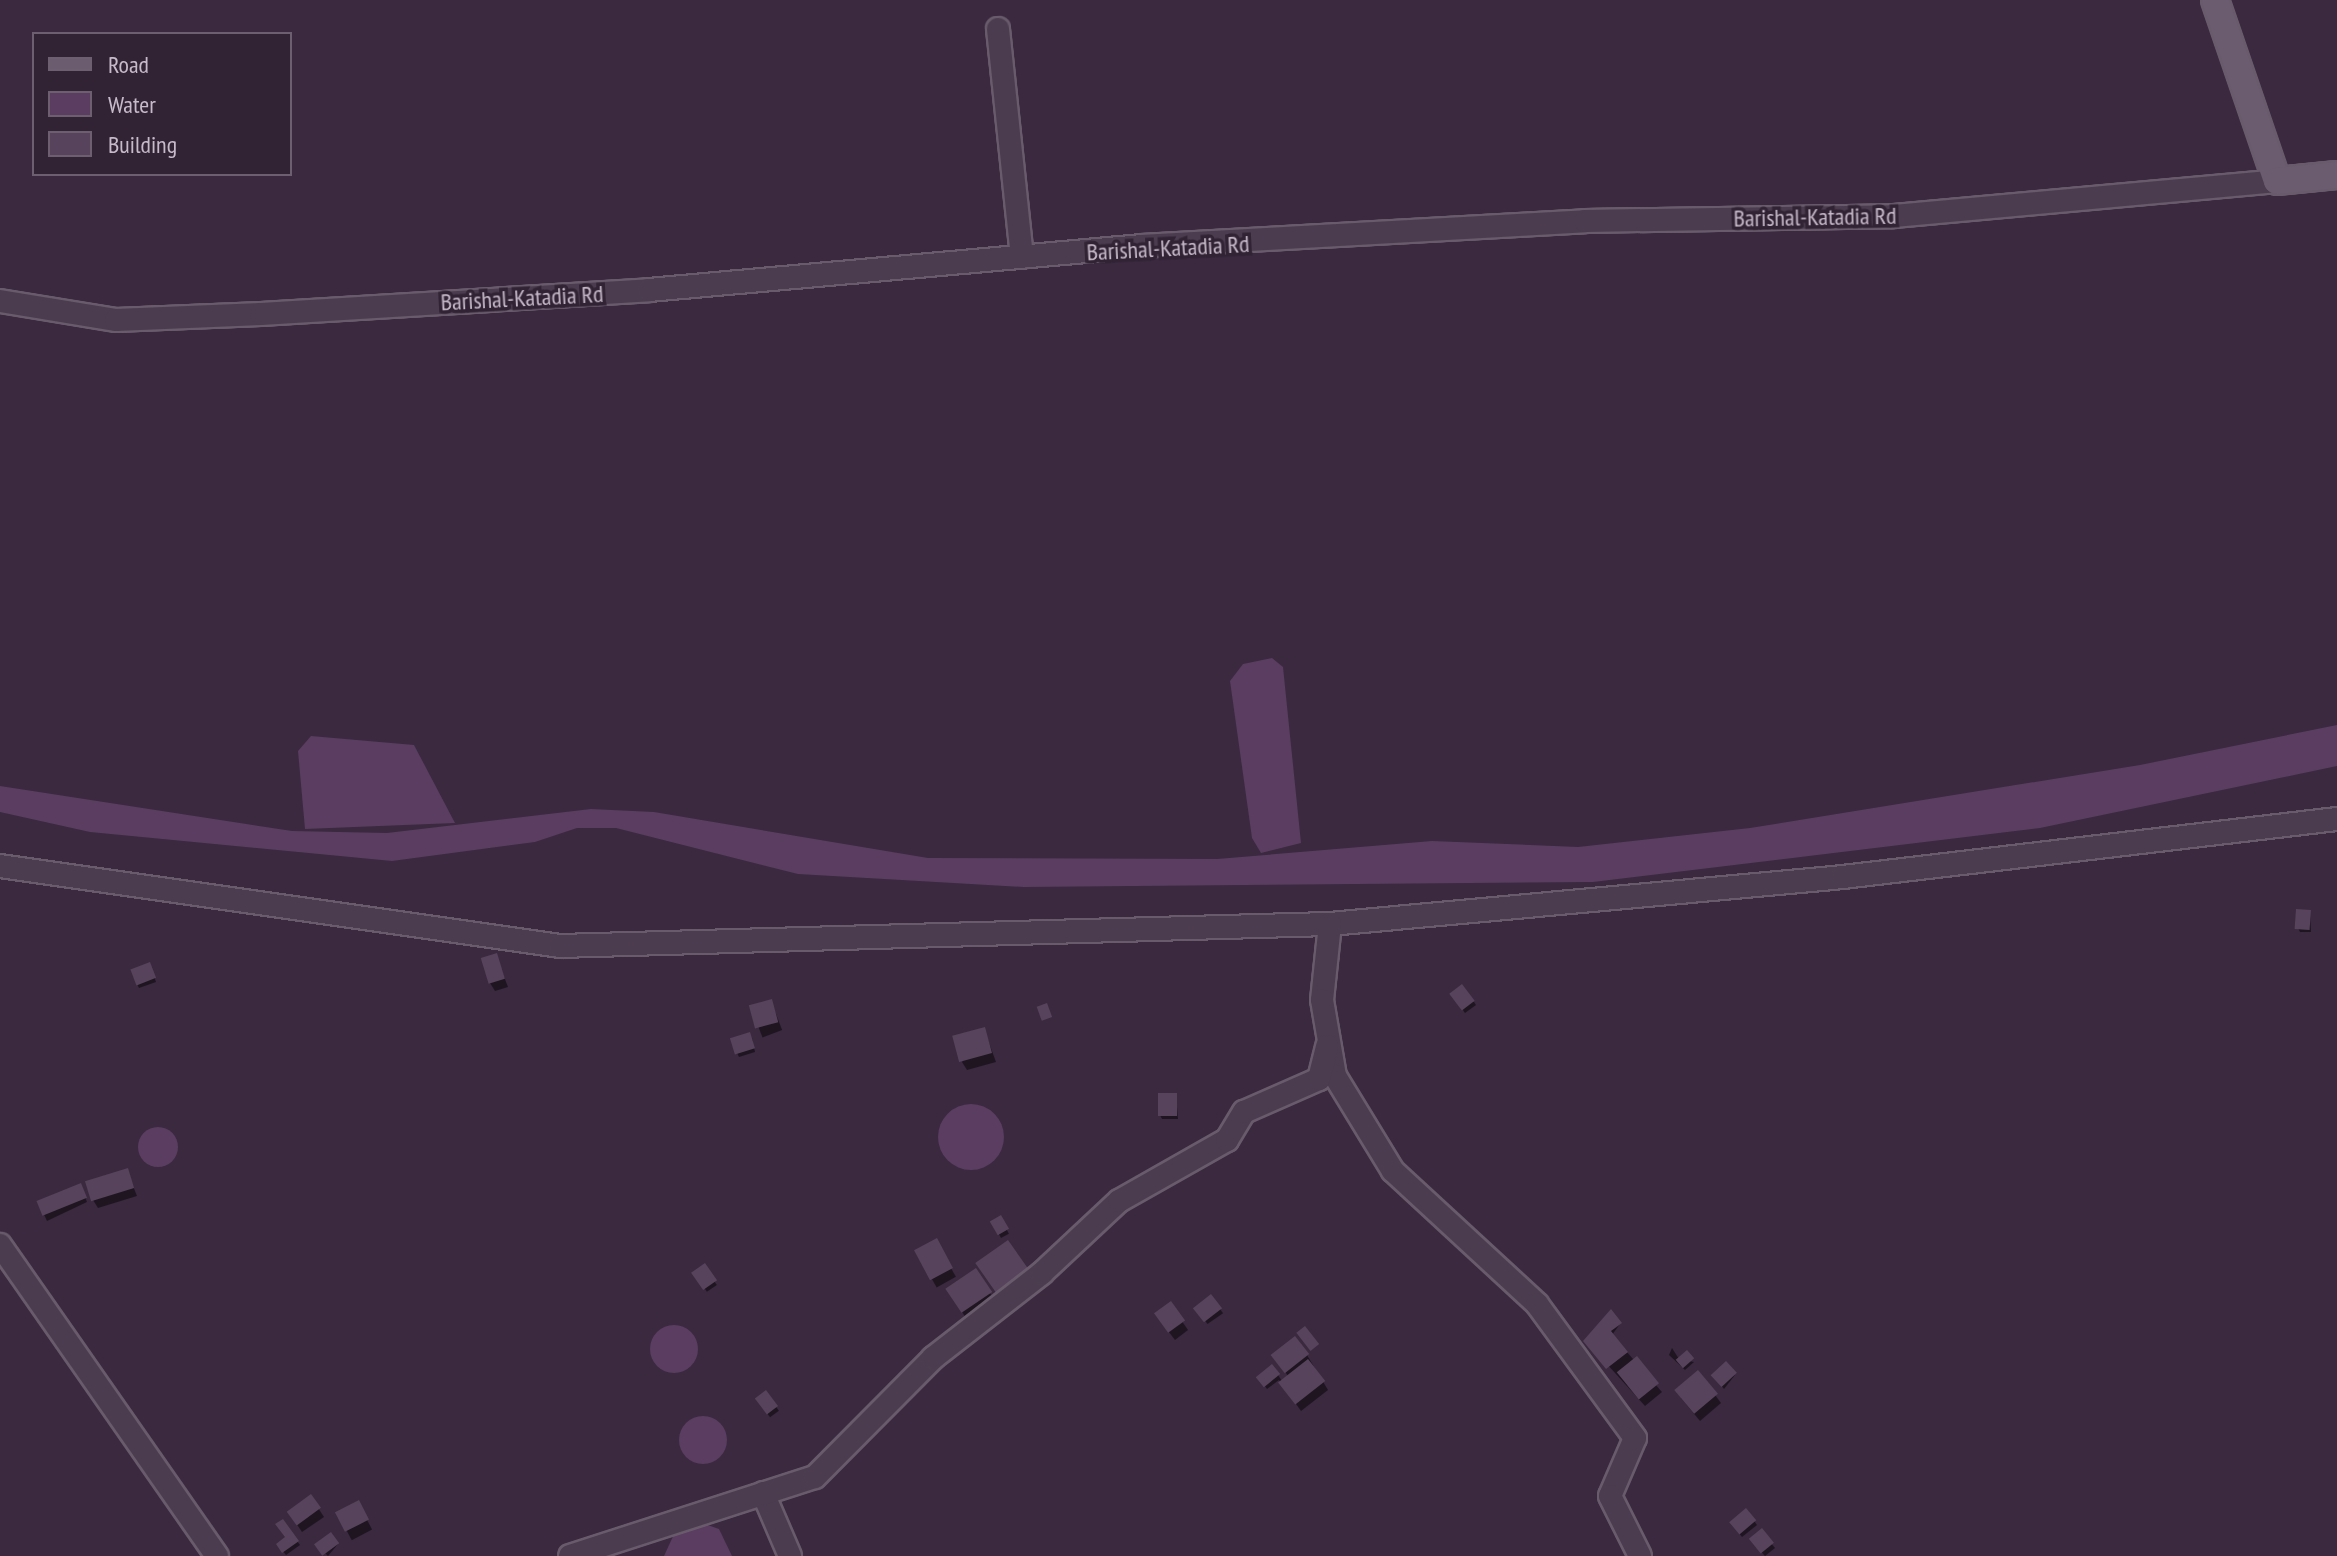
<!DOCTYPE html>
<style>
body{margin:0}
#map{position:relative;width:2337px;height:1556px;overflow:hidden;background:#3a293f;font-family:"PT Sans Narrow",sans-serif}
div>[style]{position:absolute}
.water>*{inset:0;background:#5a3d61}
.round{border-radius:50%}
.shadow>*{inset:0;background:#0007;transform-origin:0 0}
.building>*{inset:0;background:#57445c;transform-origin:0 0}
.roads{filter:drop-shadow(2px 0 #695b6c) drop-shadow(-2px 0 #695b6c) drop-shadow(0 2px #695b6c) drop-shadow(0 -2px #695b6c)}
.minor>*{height:22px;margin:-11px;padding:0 11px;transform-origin:11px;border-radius:11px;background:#4b3d4f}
.major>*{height:26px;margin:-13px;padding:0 13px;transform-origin:13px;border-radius:13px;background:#6b5c6f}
span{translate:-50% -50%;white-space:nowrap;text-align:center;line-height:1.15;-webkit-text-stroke:7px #312234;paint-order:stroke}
.street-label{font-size:24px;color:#c7bac9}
.legend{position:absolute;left:32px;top:32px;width:260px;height:144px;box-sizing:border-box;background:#312234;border:2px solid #6d5f70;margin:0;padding:10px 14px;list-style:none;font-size:24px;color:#c7bac9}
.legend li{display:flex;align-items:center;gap:16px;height:40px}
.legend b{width:40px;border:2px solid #6d5f70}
</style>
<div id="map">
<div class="water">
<div style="clip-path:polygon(1272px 658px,1283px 667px,1301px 843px,1261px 853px,1252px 838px,1230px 681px,1243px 664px)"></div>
<div style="clip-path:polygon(2337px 725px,2337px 766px,2299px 774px,2040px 828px,1593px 882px,1024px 887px,798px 874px,616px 828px,577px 828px,535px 842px,392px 861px,90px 832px,0 812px,0 786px,292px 831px,387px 833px,591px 809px,654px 812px,928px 858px,1217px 859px,1432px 841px,1578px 847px,1750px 828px,2140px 765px)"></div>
<div style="clip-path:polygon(311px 736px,414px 745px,455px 823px,305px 829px,298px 751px)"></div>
<div class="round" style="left:938px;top:1104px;width:66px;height:66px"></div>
<div class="round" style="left:138px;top:1127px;width:40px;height:40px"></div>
<div class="round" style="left:650px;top:1325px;width:48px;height:48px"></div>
<div class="round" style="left:679px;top:1416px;width:48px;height:48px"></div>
<div style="clip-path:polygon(699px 1522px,719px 1529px,732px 1556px,664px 1556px,675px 1532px)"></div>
</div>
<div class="shadow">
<div style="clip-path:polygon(2310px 912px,2311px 932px,2300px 932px,2298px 928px)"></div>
<div style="clip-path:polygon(496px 956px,508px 987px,495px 991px,490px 983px)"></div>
<div style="clip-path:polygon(151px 967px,156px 982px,139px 988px,137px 984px)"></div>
<div style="clip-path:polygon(1454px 998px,1474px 1002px,1476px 1005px,1465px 1013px)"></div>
<div style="left:771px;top:1001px;width:31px;height:21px;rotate:69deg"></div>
<div style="clip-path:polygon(984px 1029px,996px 1062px,967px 1070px,962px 1062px)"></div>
<div style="clip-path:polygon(752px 1038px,755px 1052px,739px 1057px,737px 1053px)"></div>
<div style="clip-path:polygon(1176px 1095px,1178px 1119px,1162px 1119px,1160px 1115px)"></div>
<div style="clip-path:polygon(127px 1171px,137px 1196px,98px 1208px,93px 1200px)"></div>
<div style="clip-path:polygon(82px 1189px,87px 1202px,47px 1221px,40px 1206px)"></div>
<div style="left:1000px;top:1217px;width:19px;height:9px;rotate:62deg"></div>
<div style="left:936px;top:1241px;width:41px;height:22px;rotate:61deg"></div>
<div style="left:704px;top:1266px;width:23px;height:12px;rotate:56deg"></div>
<div style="clip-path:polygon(990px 1293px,995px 1301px,967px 1320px,953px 1297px)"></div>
<div style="left:1211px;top:1296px;width:21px;height:19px;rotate:55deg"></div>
<div style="clip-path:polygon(1170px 1304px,1188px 1330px,1175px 1340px,1162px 1323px)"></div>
<div style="clip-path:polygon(1620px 1324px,1612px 1335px,1662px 1392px,1645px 1406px,1586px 1341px)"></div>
<div style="clip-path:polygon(1672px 1348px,1679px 1359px,1694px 1362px,1685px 1370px,1669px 1355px)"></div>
<div style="clip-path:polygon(1307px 1355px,1328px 1390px,1301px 1411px,1279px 1380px,1267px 1389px,1259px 1378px,1278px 1375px,1282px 1381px,1288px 1376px,1279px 1363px)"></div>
<div style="clip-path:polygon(1698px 1372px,1721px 1403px,1700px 1421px,1681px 1398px)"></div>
<div style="clip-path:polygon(1735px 1375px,1724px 1389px,1715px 1378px)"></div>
<div style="left:766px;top:1393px;width:22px;height:11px;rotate:54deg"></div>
<div style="clip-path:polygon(311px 1497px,324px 1517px,302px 1532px,294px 1520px)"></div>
<div style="left:358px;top:1503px;width:30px;height:23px;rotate:62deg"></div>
<div style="clip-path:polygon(1746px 1510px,1757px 1525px,1742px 1537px,1733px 1526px)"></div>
<div style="clip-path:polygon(283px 1522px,300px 1545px,286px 1555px,278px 1545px,287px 1538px)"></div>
<div style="clip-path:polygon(1761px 1531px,1775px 1548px,1765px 1556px,1753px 1543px)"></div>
<div style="clip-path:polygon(338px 1544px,328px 1556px,317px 1545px)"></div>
</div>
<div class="building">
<div style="left:2296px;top:909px;width:15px;height:20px;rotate:4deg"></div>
<div style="left:497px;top:953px;width:27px;height:17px;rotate:73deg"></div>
<div style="left:150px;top:962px;width:17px;height:21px;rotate:69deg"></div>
<div style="left:1462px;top:984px;width:21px;height:16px;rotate:53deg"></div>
<div style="left:772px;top:999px;width:24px;height:24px;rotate:75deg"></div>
<div style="left:1047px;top:1003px;width:15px;height:11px;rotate:70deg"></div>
<div style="left:985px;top:1027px;width:27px;height:34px;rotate:75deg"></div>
<div style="left:750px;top:1032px;width:17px;height:21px;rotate:73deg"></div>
<div style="left:1177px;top:1093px;width:23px;height:19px;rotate:90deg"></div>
<div style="left:128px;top:1168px;width:21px;height:45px;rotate:73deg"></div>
<div style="left:81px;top:1183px;width:16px;height:48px;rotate:68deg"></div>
<div style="left:1001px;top:1215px;width:16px;height:13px;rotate:60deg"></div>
<div style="left:937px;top:1238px;width:34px;height:26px;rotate:62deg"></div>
<div style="left:1008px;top:1240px;width:37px;height:40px;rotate:55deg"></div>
<div style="left:705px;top:1263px;width:21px;height:17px;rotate:55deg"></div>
<div style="left:976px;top:1268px;width:29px;height:37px;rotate:56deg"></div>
<div style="left:1211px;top:1294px;width:18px;height:23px;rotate:52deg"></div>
<div style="left:1171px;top:1301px;width:24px;height:21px;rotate:54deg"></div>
<div style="clip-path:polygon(1611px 1309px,1622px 1323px,1611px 1331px,1628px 1352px,1606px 1369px,1583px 1341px)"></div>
<div style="left:1305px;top:1326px;width:23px;height:11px;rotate:52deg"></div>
<div style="left:1295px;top:1336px;width:23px;height:31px;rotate:52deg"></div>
<div style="left:1687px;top:1350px;width:11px;height:15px;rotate:49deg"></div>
<div style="left:1637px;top:1356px;width:35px;height:26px;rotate:51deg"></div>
<div style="left:1308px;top:1359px;width:28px;height:38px;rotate:52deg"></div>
<div style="left:1726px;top:1361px;width:16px;height:21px;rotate:47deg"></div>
<div style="left:1272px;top:1364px;width:13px;height:21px;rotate:51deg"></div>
<div style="left:1698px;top:1370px;width:31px;height:31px;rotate:50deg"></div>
<div style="left:766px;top:1390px;width:20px;height:14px;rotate:53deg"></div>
<div style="left:311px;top:1494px;width:17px;height:30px;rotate:54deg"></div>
<div style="left:359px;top:1500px;width:22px;height:27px;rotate:63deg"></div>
<div style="left:1746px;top:1508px;width:16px;height:22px;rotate:50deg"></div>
<div style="clip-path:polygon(283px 1519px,299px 1541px,282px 1553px,276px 1544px,285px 1537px,275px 1524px)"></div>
<div style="left:1762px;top:1528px;width:19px;height:17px;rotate:51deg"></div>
<div style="left:331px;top:1532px;width:14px;height:21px;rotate:54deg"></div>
</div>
<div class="roads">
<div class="minor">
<div style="left:998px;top:29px;width:229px;rotate:84deg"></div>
<div style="left:0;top:301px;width:118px;rotate:9.3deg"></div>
<div style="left:116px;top:320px;width:145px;rotate:-2.4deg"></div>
<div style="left:261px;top:314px;width:389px;rotate:-3.5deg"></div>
<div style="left:649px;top:290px;width:494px;rotate:-5.1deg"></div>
<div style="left:1141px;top:246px;width:445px;rotate:-3.2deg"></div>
<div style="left:1585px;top:221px;width:309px;rotate:-0.9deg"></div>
<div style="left:1894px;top:216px;width:385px;rotate:-5.2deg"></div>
<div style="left:0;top:866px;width:566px;rotate:8.13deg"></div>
<div style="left:560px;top:946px;width:770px;rotate:-1.64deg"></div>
<div style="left:1330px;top:924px;width:515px;rotate:-5.23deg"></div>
<div style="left:1843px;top:877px;width:497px;rotate:-6.7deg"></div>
<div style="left:1330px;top:924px;width:76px;rotate:96deg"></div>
<div style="left:1322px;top:1000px;width:77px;rotate:80.3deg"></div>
<div style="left:1335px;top:1076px;width:111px;rotate:58.6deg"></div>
<div style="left:1393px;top:1171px;width:196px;rotate:42.7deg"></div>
<div style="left:1537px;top:1304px;width:166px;rotate:53.8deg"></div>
<div style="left:1635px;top:1438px;width:63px;rotate:113.3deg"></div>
<div style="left:1610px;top:1496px;width:67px;rotate:63.4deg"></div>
<div style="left:0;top:1245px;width:379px;rotate:55.1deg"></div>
<div style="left:763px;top:1493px;width:69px;rotate:66.8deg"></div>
<div style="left:570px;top:1556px;width:257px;rotate:-17.9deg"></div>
<div style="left:815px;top:1477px;width:168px;rotate:-45.2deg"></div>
<div style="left:933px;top:1358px;width:138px;rotate:-37.9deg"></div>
<div style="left:1042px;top:1273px;width:105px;rotate:-43.1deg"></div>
<div style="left:1119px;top:1201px;width:124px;rotate:-29.5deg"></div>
<div style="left:1227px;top:1140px;width:33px;rotate:-59deg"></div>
<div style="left:1244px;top:1112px;width:82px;rotate:-23.7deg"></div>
<div style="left:1319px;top:1079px;width:34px;rotate:-76deg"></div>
</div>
<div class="major">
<div style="left:2215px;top:0;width:191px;rotate:71.1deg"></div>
<div style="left:2277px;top:181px;width:60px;rotate:-5.7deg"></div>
</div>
</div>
<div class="street-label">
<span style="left:1815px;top:217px;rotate:-1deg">Barishal-Katadia Rd</span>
<span style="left:1168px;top:248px;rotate:-3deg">Barishal-Katadia Rd</span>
<span style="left:522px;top:298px;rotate:-3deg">Barishal-Katadia Rd</span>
</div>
<ul class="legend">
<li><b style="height:10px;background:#6b5c6f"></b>Road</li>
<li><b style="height:22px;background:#5a3d61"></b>Water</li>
<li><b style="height:22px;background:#57445c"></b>Building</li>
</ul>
</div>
